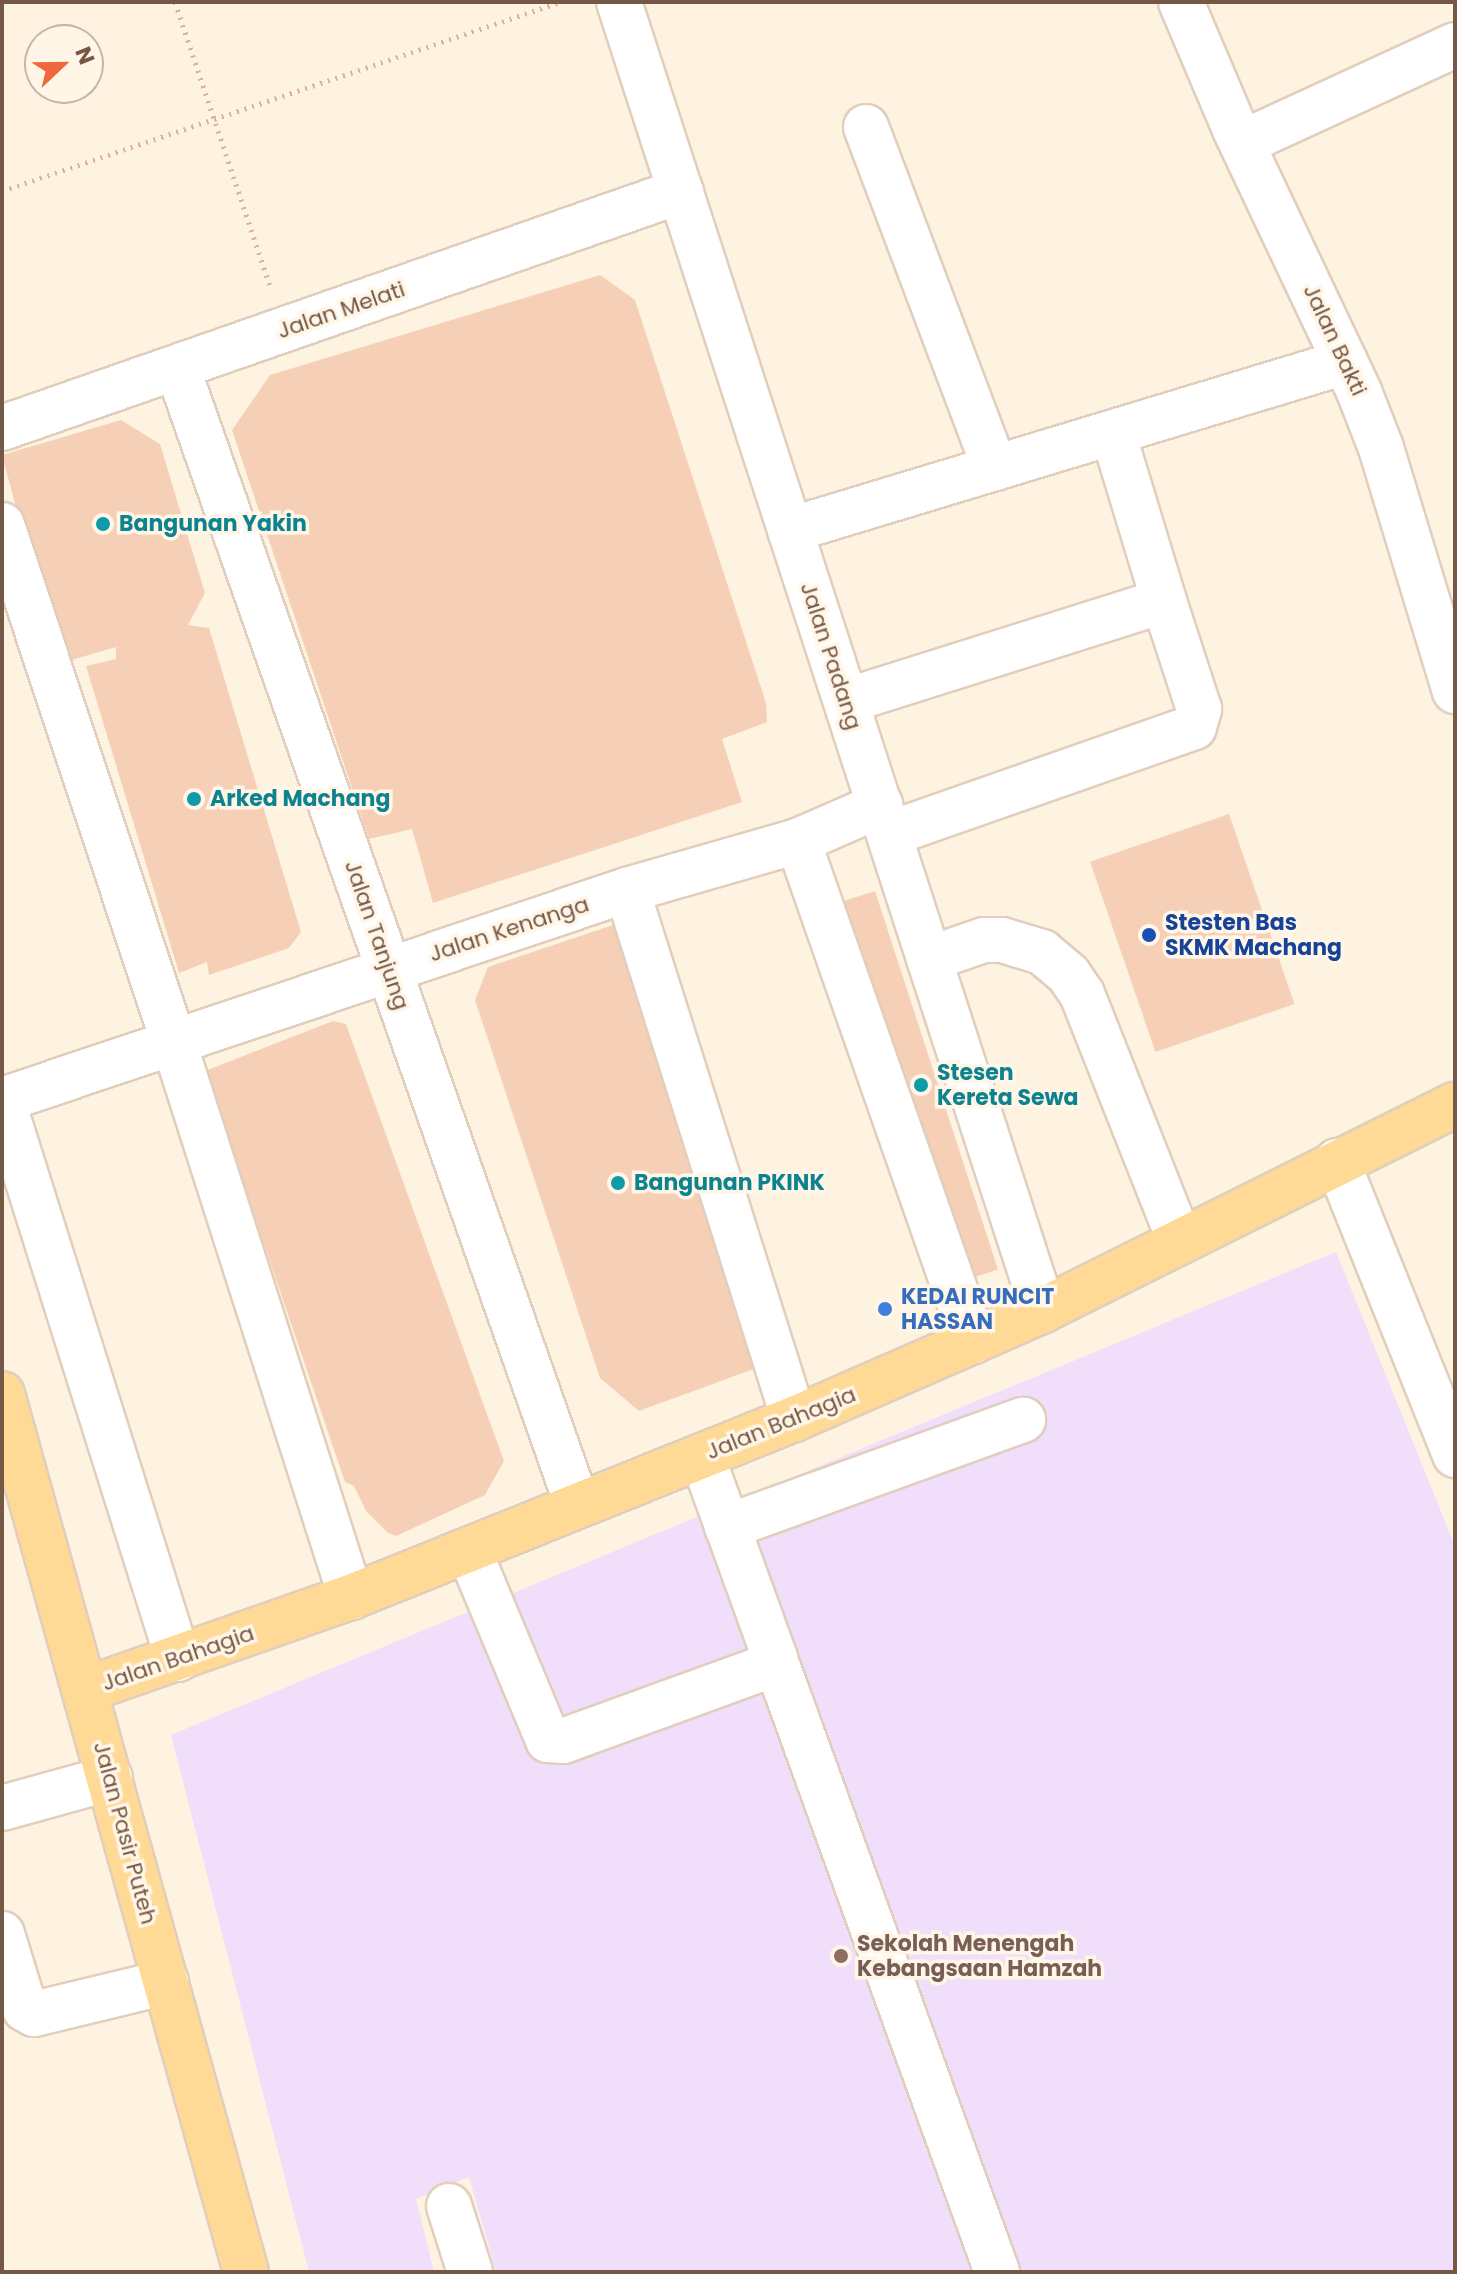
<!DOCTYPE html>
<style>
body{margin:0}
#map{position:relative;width:1457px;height:2274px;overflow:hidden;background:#fef3e1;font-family:Poppins,sans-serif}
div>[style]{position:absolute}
.education>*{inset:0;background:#f0defa}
.building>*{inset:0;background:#f5d0b7;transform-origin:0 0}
.path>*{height:5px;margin-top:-2.5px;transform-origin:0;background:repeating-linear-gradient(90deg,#d9b39a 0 2px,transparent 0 8px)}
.roads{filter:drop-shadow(2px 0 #e2cebc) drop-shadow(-2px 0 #e2cebc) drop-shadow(0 2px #e2cebc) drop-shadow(0 -2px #e2cebc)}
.minor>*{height:44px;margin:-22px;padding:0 22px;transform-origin:22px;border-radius:22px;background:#fff}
.major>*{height:44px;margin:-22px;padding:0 22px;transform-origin:22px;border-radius:22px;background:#ffd996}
.dots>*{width:22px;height:22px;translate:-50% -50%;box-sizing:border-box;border:4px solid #fff6e8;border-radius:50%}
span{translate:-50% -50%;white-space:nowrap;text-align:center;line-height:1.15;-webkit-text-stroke:7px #fff6e8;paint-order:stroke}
.street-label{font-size:22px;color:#765846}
.culture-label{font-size:22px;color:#0d838f;font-weight:700}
.left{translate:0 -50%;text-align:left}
.transit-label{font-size:22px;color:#164399;font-weight:700}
.shop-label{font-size:22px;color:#366cbe;font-weight:700}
.education-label{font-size:22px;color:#785e54;font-weight:700}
.frame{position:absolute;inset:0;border:4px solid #765846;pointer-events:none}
.north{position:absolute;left:24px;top:24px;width:80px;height:80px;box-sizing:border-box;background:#fff6e8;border:2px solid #c8b7a7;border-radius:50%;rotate:68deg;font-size:22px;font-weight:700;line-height:32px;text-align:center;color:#765846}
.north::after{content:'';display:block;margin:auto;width:28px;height:36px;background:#ef673e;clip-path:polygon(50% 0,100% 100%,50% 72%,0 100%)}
</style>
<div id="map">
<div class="education">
<div style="clip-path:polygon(1336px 1252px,1455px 1546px,1455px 2272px,496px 2272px,469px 2177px,416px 2199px,434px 2272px,309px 2272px,171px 1735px)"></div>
</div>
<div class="building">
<div style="clip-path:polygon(600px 275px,635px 300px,766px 703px,767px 722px,722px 739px,742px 802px,433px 903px,412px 829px,369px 839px,232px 430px,270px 375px)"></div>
<div style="clip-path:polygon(121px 420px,160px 444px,205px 593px,188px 625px,209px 628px,301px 932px,289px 948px,209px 975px,207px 962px,179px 973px,86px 666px,116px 659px,116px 647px,58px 664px,2px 455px)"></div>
<div style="left:1229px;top:814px;width:201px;height:147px;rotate:71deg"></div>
<div style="left:875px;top:891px;width:398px;height:36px;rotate:72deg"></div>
<div style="clip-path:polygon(613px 925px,762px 1366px,639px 1411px,600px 1378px,475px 1000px,488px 967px)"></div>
<div style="clip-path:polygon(333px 1021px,346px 1024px,504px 1461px,485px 1495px,396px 1536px,388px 1533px,366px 1511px,354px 1486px,345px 1482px,205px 1071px)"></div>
</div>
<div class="path">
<div style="left:175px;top:2px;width:303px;rotate:71.5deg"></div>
<div style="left:2px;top:191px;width:589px;rotate:-18.71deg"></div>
</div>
<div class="roads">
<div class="minor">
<div style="left:619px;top:2px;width:1375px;rotate:72.04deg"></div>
<div style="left:1181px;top:2px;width:136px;rotate:67deg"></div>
<div style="left:1234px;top:127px;width:295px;rotate:64.7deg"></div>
<div style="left:1360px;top:394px;width:58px;rotate:68.7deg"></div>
<div style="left:1381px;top:448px;width:254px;rotate:73.1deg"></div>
<div style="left:866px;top:127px;width:365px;rotate:69.3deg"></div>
<div style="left:1242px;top:143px;width:234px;rotate:-24.7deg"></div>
<div style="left:177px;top:367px;width:1205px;rotate:70.62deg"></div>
<div style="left:2px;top:428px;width:719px;rotate:-19.24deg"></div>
<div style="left:2px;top:525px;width:546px;rotate:71.63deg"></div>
<div style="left:174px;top:1043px;width:582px;rotate:72.28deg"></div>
<div style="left:790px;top:530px;width:580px;rotate:-16.84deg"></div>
<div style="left:846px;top:701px;width:333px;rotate:-17.5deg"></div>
<div style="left:1164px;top:601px;width:176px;rotate:-106.9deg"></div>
<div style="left:889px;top:834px;width:323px;rotate:-19.3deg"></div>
<div style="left:1194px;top:727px;width:19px;rotate:-74deg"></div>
<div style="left:1199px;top:709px;width:114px;rotate:-108deg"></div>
<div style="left:798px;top:841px;width:530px;rotate:70.71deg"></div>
<div style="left:627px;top:890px;width:555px;rotate:72.48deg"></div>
<div style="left:929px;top:959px;width:58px;rotate:-19.1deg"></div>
<div style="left:984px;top:940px;width:18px"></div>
<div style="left:1002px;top:940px;width:42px;rotate:16.7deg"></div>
<div style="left:1042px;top:952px;width:35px;rotate:40deg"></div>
<div style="left:1069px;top:975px;width:23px;rotate:56deg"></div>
<div style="left:1082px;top:994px;width:266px;rotate:68.4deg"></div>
<div style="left:2px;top:1099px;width:587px;rotate:72.55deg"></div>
<div style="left:2px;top:1100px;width:659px;rotate:-18.57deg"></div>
<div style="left:627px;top:890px;width:178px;rotate:-16deg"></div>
<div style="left:798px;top:841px;width:90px;rotate:-23.7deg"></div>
<div style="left:1337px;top:1161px;width:317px;rotate:68.1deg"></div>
<div style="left:727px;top:1527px;width:315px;rotate:-19.9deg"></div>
<div style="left:469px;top:1551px;width:205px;rotate:67.3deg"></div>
<div style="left:548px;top:1740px;width:15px;rotate:4deg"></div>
<div style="left:563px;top:1741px;width:222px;rotate:-20deg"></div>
<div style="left:772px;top:1665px;width:8px;rotate:-67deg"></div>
<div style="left:775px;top:1658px;width:215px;rotate:-109.9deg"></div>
<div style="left:776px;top:1662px;width:649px;rotate:70.08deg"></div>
<div style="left:2px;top:1808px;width:112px;rotate:-15.5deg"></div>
<div style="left:2px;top:1934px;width:78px;rotate:73deg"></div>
<div style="left:25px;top:2009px;width:10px;rotate:29deg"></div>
<div style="left:34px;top:2014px;width:136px;rotate:-13.6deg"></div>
<div style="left:449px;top:2206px;width:69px;rotate:72.3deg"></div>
</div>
<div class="major">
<div style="left:2px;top:1394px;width:911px;rotate:74.47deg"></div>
<div style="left:85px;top:1690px;width:282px;rotate:-19.3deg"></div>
<div style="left:351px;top:1597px;width:477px;rotate:-21.9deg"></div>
<div style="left:794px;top:1419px;width:272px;rotate:-23.6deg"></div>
<div style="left:1043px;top:1310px;width:460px;rotate:-26.5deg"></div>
</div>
</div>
<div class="dots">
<div style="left:103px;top:524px;background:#0f9aa8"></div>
<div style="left:194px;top:799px;background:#0f9aa8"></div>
<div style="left:1149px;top:935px;background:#1a4fb4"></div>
<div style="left:921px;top:1085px;background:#0f9aa8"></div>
<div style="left:618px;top:1183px;background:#0f9aa8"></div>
<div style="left:885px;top:1309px;background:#3f7fe0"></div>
<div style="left:841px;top:1956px;background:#8d6e63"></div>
</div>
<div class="street-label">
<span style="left:341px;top:310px;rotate:-19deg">Jalan Melati</span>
<span style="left:1335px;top:340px;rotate:65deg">Jalan Bakti</span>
<span style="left:831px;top:656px;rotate:72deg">Jalan Padang</span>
<span style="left:509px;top:929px;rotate:-18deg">Jalan Kenanga</span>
<span style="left:377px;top:935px;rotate:71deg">Jalan Tanjung</span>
<span style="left:781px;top:1423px;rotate:-22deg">Jalan Bahagia</span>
<span style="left:178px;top:1658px;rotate:-19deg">Jalan Bahagia</span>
<span style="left:125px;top:1833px;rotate:75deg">Jalan Pasir Puteh</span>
</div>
<div class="culture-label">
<span class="left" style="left:119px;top:524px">Bangunan Yakin</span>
<span class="left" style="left:210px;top:799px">Arked Machang</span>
<span class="left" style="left:937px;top:1085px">Stesen<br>Kereta Sewa</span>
<span class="left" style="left:634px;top:1183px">Bangunan PKINK</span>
</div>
<div class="transit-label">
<span class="left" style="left:1165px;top:935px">Stesten Bas<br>SKMK Machang</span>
</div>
<div class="shop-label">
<span class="left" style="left:901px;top:1309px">KEDAI RUNCIT<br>HASSAN</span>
</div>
<div class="education-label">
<span class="left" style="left:857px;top:1956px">Sekolah Menengah<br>Kebangsaan Hamzah</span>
</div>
<div class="frame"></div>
<div class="north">N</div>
</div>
